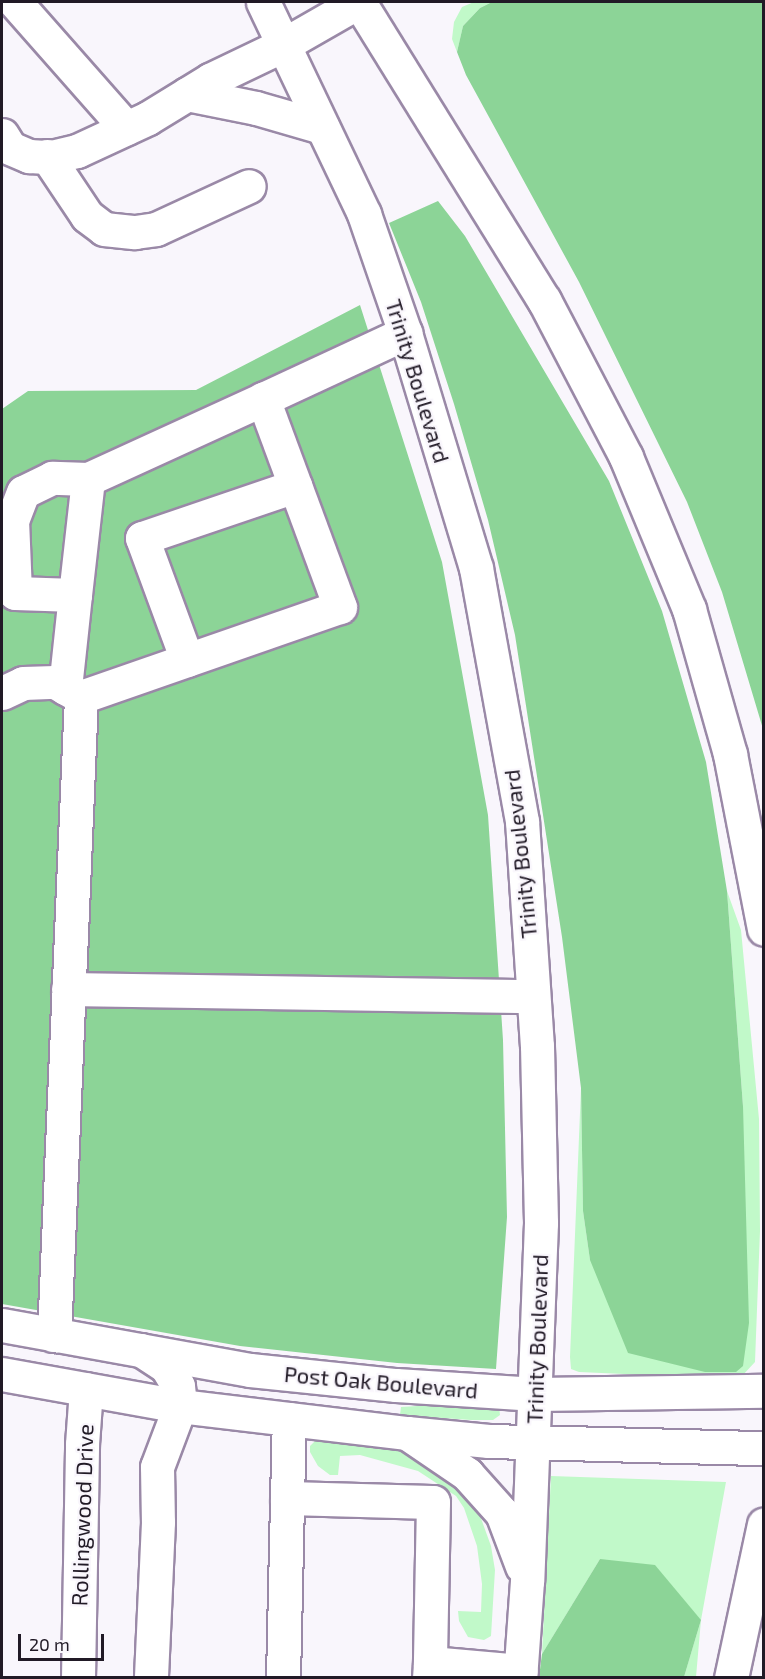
<!DOCTYPE html>
<style>
body{margin:0}
#map{position:relative;width:765px;height:1679px;overflow:hidden;background:#f9f6fc;font-family:"Exo 2",sans-serif}
div>[style]{position:absolute}
.green>*{inset:0;background:#c1f9c9}
.forest>*{inset:0;background:#8cd497}
.roads{filter:drop-shadow(2px 0 #9a89a7) drop-shadow(-2px 0 #9a89a7) drop-shadow(0 2px #9a89a7) drop-shadow(0 -2px #9a89a7)}
.minor>*{height:33px;margin:-16.5px;padding:0 16.5px;transform-origin:16.5px;border-radius:16.5px;background:#fff}
.major>*{height:33px;margin:-16.5px;padding:0 16.5px;transform-origin:16.5px;border-radius:16.5px;background:#fff}
span{translate:-50% -50%;white-space:nowrap;text-align:center;line-height:1.15;-webkit-text-stroke:4.5px #f9f6fc;paint-order:stroke}
.street-label{font-size:22px;color:#211a26}
.frame{position:absolute;inset:0;border:3px solid #211a26;pointer-events:none}
.scale{position:absolute;left:18px;top:1634px;width:86px;height:27px;box-sizing:border-box;border:3px solid #211a26;border-top:0;padding-left:8px;font-size:18px;line-height:21px;white-space:nowrap;color:#211a26;-webkit-text-stroke:4px #f9f6fc;paint-order:stroke}
</style>
<div id="map">
<div class="green">
<div style="clip-path:polygon(474px 2px,492px 2px,480px 8px,463px 26px,457px 52px,452px 39px,454px 22px,462px 7px)"></div>
<div style="clip-path:polygon(727px 891px,741px 930px,759px 1119px,760px 1231px,755px 1362px,742px 1376px,715px 1378px,579px 1372px,571px 1369px,570px 1357px,581px 1088px,583px 1211px,590px 1260px,743px 1106px)"></div>
<div style="clip-path:polygon(467px 1403px,499px 1406px,500px 1415px,493px 1420px,471px 1420px,400px 1415px,401px 1407px)"></div>
<div style="clip-path:polygon(323px 1439px,382px 1445px,422px 1459px,454px 1477px,450px 1483px,467px 1502px,474px 1499px,491px 1546px,495px 1570px,491px 1636px,484px 1640px,468px 1637px,459px 1621px,458px 1611px,481px 1612px,482px 1584px,477px 1546px,464px 1508px,456px 1496px,418px 1471px,360px 1455px,340px 1456px,338px 1475px,330px 1475px,318px 1466px,310px 1452px,310px 1446px,315px 1441px)"></div>
<div style="clip-path:polygon(551px 1476px,726px 1482px,701px 1620px,696px 1677px,684px 1677px,701px 1620px,600px 1559px,542px 1654px)"></div>
</div>
<div class="forest">
<div style="clip-path:polygon(492px 2px,763px 2px,763px 729px,722px 592px,687px 502px,579px 282px,466px 75px,457px 52px,463px 26px,480px 8px)"></div>
<div style="clip-path:polygon(438px 201px,465px 236px,609px 481px,662px 611px,706px 762px,727px 891px,743px 1106px,749px 1323px,743px 1366px,736px 1372px,705px 1372px,628px 1353px,590px 1260px,583px 1211px,581px 1088px,562px 937px,515px 635px,488px 520px,454px 404px,421px 302px,389px 223px)"></div>
<div style="clip-path:polygon(360px 305px,442px 562px,488px 815px,503px 1040px,507px 1217px,496px 1369px,397px 1363px,240px 1346px,2px 1304px,2px 409px,28px 391px,196px 390px)"></div>
<div style="clip-path:polygon(600px 1559px,655px 1565px,701px 1620px,684px 1677px,539px 1677px,542px 1654px)"></div>
</div>
<div class="roads">
<div class="minor">
<div style="left:15px;top:2px;width:168px;rotate:48.6deg"></div>
<div style="left:187px;top:94px;width:70px;rotate:11.5deg"></div>
<div style="left:256px;top:108px;width:69px;rotate:16.1deg"></div>
<div style="left:2px;top:135px;width:15px;rotate:58deg"></div>
<div style="left:10px;top:148px;width:21px;rotate:23deg"></div>
<div style="left:29px;top:156px;width:22px;rotate:3deg"></div>
<div style="left:51px;top:157px;width:27px;rotate:-13deg"></div>
<div style="left:77px;top:151px;width:78px;rotate:-24.9deg"></div>
<div style="left:148px;top:118px;width:73px;rotate:-31.5deg"></div>
<div style="left:210px;top:80px;width:81px;rotate:-25.6deg"></div>
<div style="left:283px;top:45px;width:86px;rotate:-29.8deg"></div>
<div style="left:47px;top:156px;width:72px;rotate:56.3deg"></div>
<div style="left:87px;top:216px;width:21px;rotate:37deg"></div>
<div style="left:104px;top:229px;width:31px;rotate:6deg"></div>
<div style="left:135px;top:232px;width:21px;rotate:-8deg"></div>
<div style="left:156px;top:229px;width:102px;rotate:-24.8deg"></div>
<div style="left:263px;top:399px;width:157px;rotate:-24.9deg"></div>
<div style="left:187px;top:660px;width:130px;rotate:-110.2deg"></div>
<div style="left:142px;top:538px;width:162px;rotate:-18.8deg"></div>
<div style="left:65px;top:688px;width:94px;rotate:-83.9deg"></div>
<div style="left:75px;top:595px;width:117px;rotate:-83.6deg"></div>
<div style="left:88px;top:479px;width:36px;rotate:-178deg"></div>
<div style="left:52px;top:478px;width:32px;rotate:154deg"></div>
<div style="left:23px;top:492px;width:30px;rotate:111deg"></div>
<div style="left:12px;top:520px;width:73px;rotate:87.6deg"></div>
<div style="left:15px;top:593px;width:60px;rotate:1.9deg"></div>
<div style="left:2px;top:693px;width:23px;rotate:-25deg"></div>
<div style="left:23px;top:683px;width:32px;rotate:-2deg"></div>
<div style="left:55px;top:682px;width:30px;rotate:30deg"></div>
<div style="left:81px;top:697px;width:639px;rotate:92.42deg"></div>
<div style="left:81px;top:697px;width:274px;rotate:-19.2deg"></div>
<div style="left:340px;top:607px;width:222px;rotate:-110.3deg"></div>
<div style="left:263px;top:399px;width:192px;rotate:155.4deg"></div>
<div style="left:68px;top:989px;width:465px;rotate:0.9deg"></div>
<div style="left:2px;top:1325px;width:252px;rotate:10.3deg"></div>
<div style="left:250px;top:1370px;width:147px;rotate:5.9deg"></div>
<div style="left:396px;top:1385px;width:140px;rotate:3.7deg"></div>
<div style="left:536px;top:1394px;width:228px;rotate:-0.8deg"></div>
<div style="left:141px;top:1350px;width:30px;rotate:33deg"></div>
<div style="left:166px;top:1366px;width:23px;rotate:59deg"></div>
<div style="left:178px;top:1386px;width:20px;rotate:84deg"></div>
<div style="left:180px;top:1406px;width:65px;rotate:110.7deg"></div>
<div style="left:157px;top:1467px;width:55px;rotate:89deg"></div>
<div style="left:158px;top:1522px;width:156px;rotate:92.6deg"></div>
<div style="left:2px;top:1374px;width:181px;rotate:10.2deg"></div>
<div style="left:180px;top:1406px;width:229px;rotate:6.8deg"></div>
<div style="left:407px;top:1433px;width:82px;rotate:5.6deg"></div>
<div style="left:489px;top:1441px;width:275px;rotate:1.5deg"></div>
<div style="left:287px;top:1498px;width:146px;rotate:1.6deg"></div>
<div style="left:433px;top:1502px;width:161px;rotate:91.1deg"></div>
<div style="left:78px;top:1678px;width:234px;rotate:-89deg"></div>
<div style="left:82px;top:1444px;width:55px;rotate:-85.8deg"></div>
<div style="left:283px;top:1678px;width:259px;rotate:-88.7deg"></div>
<div style="left:429px;top:1678px;width:15px;rotate:-86deg"></div>
<div style="left:430px;top:1663px;width:91px;rotate:5deg"></div>
</div>
<div class="major">
<div style="left:263px;top:2px;width:235px;rotate:64.5deg"></div>
<div style="left:364px;top:214px;width:126px;rotate:71deg"></div>
<div style="left:405px;top:333px;width:245px;rotate:73.2deg"></div>
<div style="left:476px;top:568px;width:257px;rotate:79.7deg"></div>
<div style="left:522px;top:821px;width:225px;rotate:86.2deg"></div>
<div style="left:537px;top:1046px;width:177px;rotate:88.7deg"></div>
<div style="left:541px;top:1223px;width:358px;rotate:92.2deg"></div>
<div style="left:527px;top:1581px;width:97px;rotate:94.1deg"></div>
<div style="left:359px;top:2px;width:351px;rotate:58.2deg"></div>
<div style="left:544px;top:300px;width:177px;rotate:62.4deg"></div>
<div style="left:626px;top:457px;width:165px;rotate:67.5deg"></div>
<div style="left:689px;top:609px;width:151px;rotate:74.2deg"></div>
<div style="left:730px;top:754px;width:178px;rotate:79deg"></div>
<div style="left:407px;top:1433px;width:73px;rotate:34.3deg"></div>
<div style="left:467px;top:1474px;width:52px;rotate:48.1deg"></div>
<div style="left:502px;top:1513px;width:57px;rotate:69.3deg"></div>
<div style="left:731px;top:1678px;width:157px;rotate:-77.9deg"></div>
</div>
</div>
<div class="street-label">
<span style="left:418px;top:381px;rotate:73deg">Trinity Boulevard</span>
<span style="left:520px;top:854px;rotate:-96deg">Trinity Boulevard</span>
<span style="left:537px;top:1339px;rotate:-88deg">Trinity Boulevard</span>
<span style="left:381px;top:1382px;rotate:5deg">Post Oak Boulevard</span>
<span style="left:82px;top:1515px;rotate:-88deg">Rollingwood Drive</span>
</div>
<div class="frame"></div>
<div class="scale">20 m</div>
</div>
